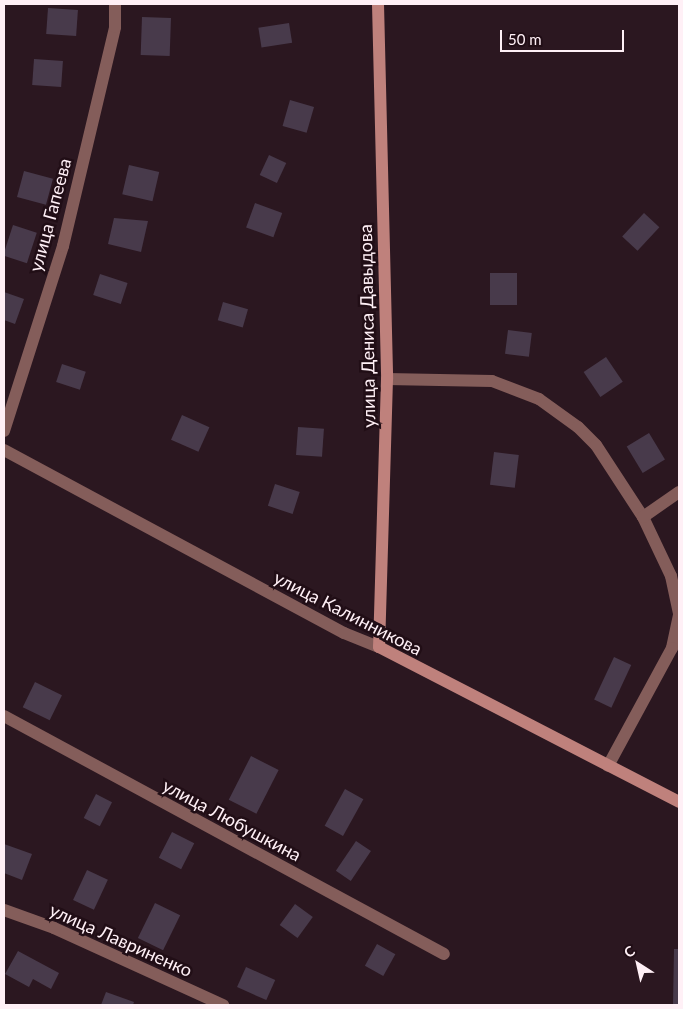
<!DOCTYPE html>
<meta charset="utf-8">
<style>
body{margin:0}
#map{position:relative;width:683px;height:1009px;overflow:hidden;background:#2b1720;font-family:Lato,sans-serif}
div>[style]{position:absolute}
.building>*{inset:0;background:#483a4b;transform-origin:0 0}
.minor>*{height:12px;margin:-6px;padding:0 6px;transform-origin:6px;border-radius:6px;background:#845d5a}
.secondary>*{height:12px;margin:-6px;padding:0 6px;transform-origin:6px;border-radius:6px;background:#bf817c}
span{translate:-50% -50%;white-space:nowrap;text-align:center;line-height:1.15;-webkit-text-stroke:5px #210e16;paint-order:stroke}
.street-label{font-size:18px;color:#fff0f6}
.frame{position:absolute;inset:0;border:5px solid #fff0f6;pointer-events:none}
.north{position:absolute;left:613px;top:939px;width:50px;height:50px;-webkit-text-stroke:4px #210e16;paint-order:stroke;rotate:325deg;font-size:14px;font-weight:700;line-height:20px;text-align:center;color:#fff0f6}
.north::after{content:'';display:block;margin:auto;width:18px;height:22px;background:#fff0f6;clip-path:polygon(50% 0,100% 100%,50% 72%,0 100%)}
.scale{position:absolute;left:500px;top:30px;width:124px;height:22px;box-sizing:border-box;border:2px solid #fff0f6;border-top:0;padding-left:6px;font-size:15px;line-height:18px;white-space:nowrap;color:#fff0f6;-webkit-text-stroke:4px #210e16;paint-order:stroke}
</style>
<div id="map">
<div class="building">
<div style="left:48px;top:8px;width:30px;height:26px;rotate:4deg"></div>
<div style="left:142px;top:17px;width:29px;height:38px;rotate:2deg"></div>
<div style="left:289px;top:23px;width:20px;height:31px;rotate:81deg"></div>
<div style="left:34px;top:59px;width:29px;height:26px;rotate:4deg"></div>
<div style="left:290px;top:100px;width:25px;height:27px;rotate:16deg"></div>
<div style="left:269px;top:155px;width:19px;height:22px;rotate:25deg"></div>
<div style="left:129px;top:165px;width:31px;height:30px;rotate:13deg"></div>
<div style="left:24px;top:171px;width:30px;height:27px;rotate:15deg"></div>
<div style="left:255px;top:203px;width:29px;height:26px;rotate:20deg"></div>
<div style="left:644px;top:213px;width:21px;height:32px;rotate:43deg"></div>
<div style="clip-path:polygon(114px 218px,148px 221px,141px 252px,108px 244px)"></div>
<div style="left:13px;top:225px;width:25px;height:32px;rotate:18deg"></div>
<div style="left:490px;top:273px;width:27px;height:32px"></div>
<div style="left:100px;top:274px;width:29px;height:22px;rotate:18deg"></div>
<div style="clip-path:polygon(4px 292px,24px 299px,15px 324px,4px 320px)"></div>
<div style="left:223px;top:302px;width:26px;height:19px;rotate:16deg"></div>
<div style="left:508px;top:330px;width:24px;height:24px;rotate:7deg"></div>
<div style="left:606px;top:357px;width:30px;height:27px;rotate:56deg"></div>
<div style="left:62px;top:364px;width:25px;height:19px;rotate:18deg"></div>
<div style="left:182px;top:415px;width:30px;height:27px;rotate:24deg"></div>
<div style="left:298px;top:427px;width:26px;height:28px;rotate:4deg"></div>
<div style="left:649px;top:433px;width:31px;height:26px;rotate:59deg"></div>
<div style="left:494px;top:452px;width:25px;height:33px;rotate:7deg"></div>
<div style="left:275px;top:484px;width:26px;height:23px;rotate:18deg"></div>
<div style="left:614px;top:657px;width:19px;height:47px;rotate:25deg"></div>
<div style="left:35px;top:682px;width:30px;height:28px;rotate:26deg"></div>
<div style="left:251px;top:756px;width:31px;height:49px;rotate:27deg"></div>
<div style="left:345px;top:789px;width:21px;height:42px;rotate:29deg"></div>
<div style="left:96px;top:794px;width:18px;height:27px;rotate:27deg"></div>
<div style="left:172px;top:832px;width:25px;height:29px;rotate:27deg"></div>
<div style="left:356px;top:841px;width:18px;height:36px;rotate:34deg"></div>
<div style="clip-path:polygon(4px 844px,32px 854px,22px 880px,4px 873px)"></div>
<div style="left:87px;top:870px;width:23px;height:33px;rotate:25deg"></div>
<div style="left:155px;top:903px;width:28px;height:39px;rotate:26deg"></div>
<div style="left:295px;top:904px;width:22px;height:26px;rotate:36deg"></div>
<div style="left:377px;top:944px;width:21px;height:25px;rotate:29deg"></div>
<div style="clip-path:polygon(674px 949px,679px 949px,679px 1005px,673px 1005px)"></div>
<div style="clip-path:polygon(18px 951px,59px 973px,51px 989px,33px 979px,29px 987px,5px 974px)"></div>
<div style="left:246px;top:967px;width:32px;height:22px;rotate:24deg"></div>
<div style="clip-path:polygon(106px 992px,134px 1002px,133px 1005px,101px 1005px)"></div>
</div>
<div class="minor">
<div style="left:387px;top:379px;width:105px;rotate:1.1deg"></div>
<div style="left:492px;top:381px;width:50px;rotate:21deg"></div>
<div style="left:539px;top:399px;width:48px;rotate:35.7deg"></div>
<div style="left:578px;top:427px;width:25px;rotate:45deg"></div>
<div style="left:596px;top:445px;width:86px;rotate:56.9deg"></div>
<div style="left:643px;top:517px;width:65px;rotate:64.6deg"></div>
<div style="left:671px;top:576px;width:40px;rotate:78deg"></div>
<div style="left:679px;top:615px;width:34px;rotate:102deg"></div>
<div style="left:672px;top:648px;width:134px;rotate:118.5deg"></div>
<div style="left:4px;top:431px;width:194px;rotate:-72.3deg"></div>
<div style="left:63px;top:246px;width:225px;rotate:-76.6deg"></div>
<div style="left:115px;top:27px;width:23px;rotate:-90deg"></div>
<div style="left:4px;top:450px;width:386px;rotate:28.3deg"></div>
<div style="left:344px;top:633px;width:38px;rotate:22deg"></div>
<div style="left:643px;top:517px;width:44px;rotate:-34.8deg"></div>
<div style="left:4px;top:716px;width:500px;rotate:28.41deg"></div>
<div style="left:4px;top:910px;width:53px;rotate:19.8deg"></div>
<div style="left:54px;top:928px;width:186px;rotate:24.5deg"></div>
</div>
<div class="secondary">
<div style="left:378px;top:4px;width:375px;rotate:88.6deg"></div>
<div style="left:387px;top:379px;width:268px;rotate:91.7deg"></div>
<div style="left:379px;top:647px;width:338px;rotate:27.3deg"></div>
</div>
<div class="street-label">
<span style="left:50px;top:215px;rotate:-75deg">улица Гапеева</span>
<span style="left:367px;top:326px;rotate:-91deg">улица Дениса Давыдова</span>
<span style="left:348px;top:613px;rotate:27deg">улица Калинникова</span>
<span style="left:232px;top:820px;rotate:28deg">улица Любушкина</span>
<span style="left:121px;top:940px;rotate:24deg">улица Лавриненко</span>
</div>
<div class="frame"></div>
<div class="north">С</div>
<div class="scale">50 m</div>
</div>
